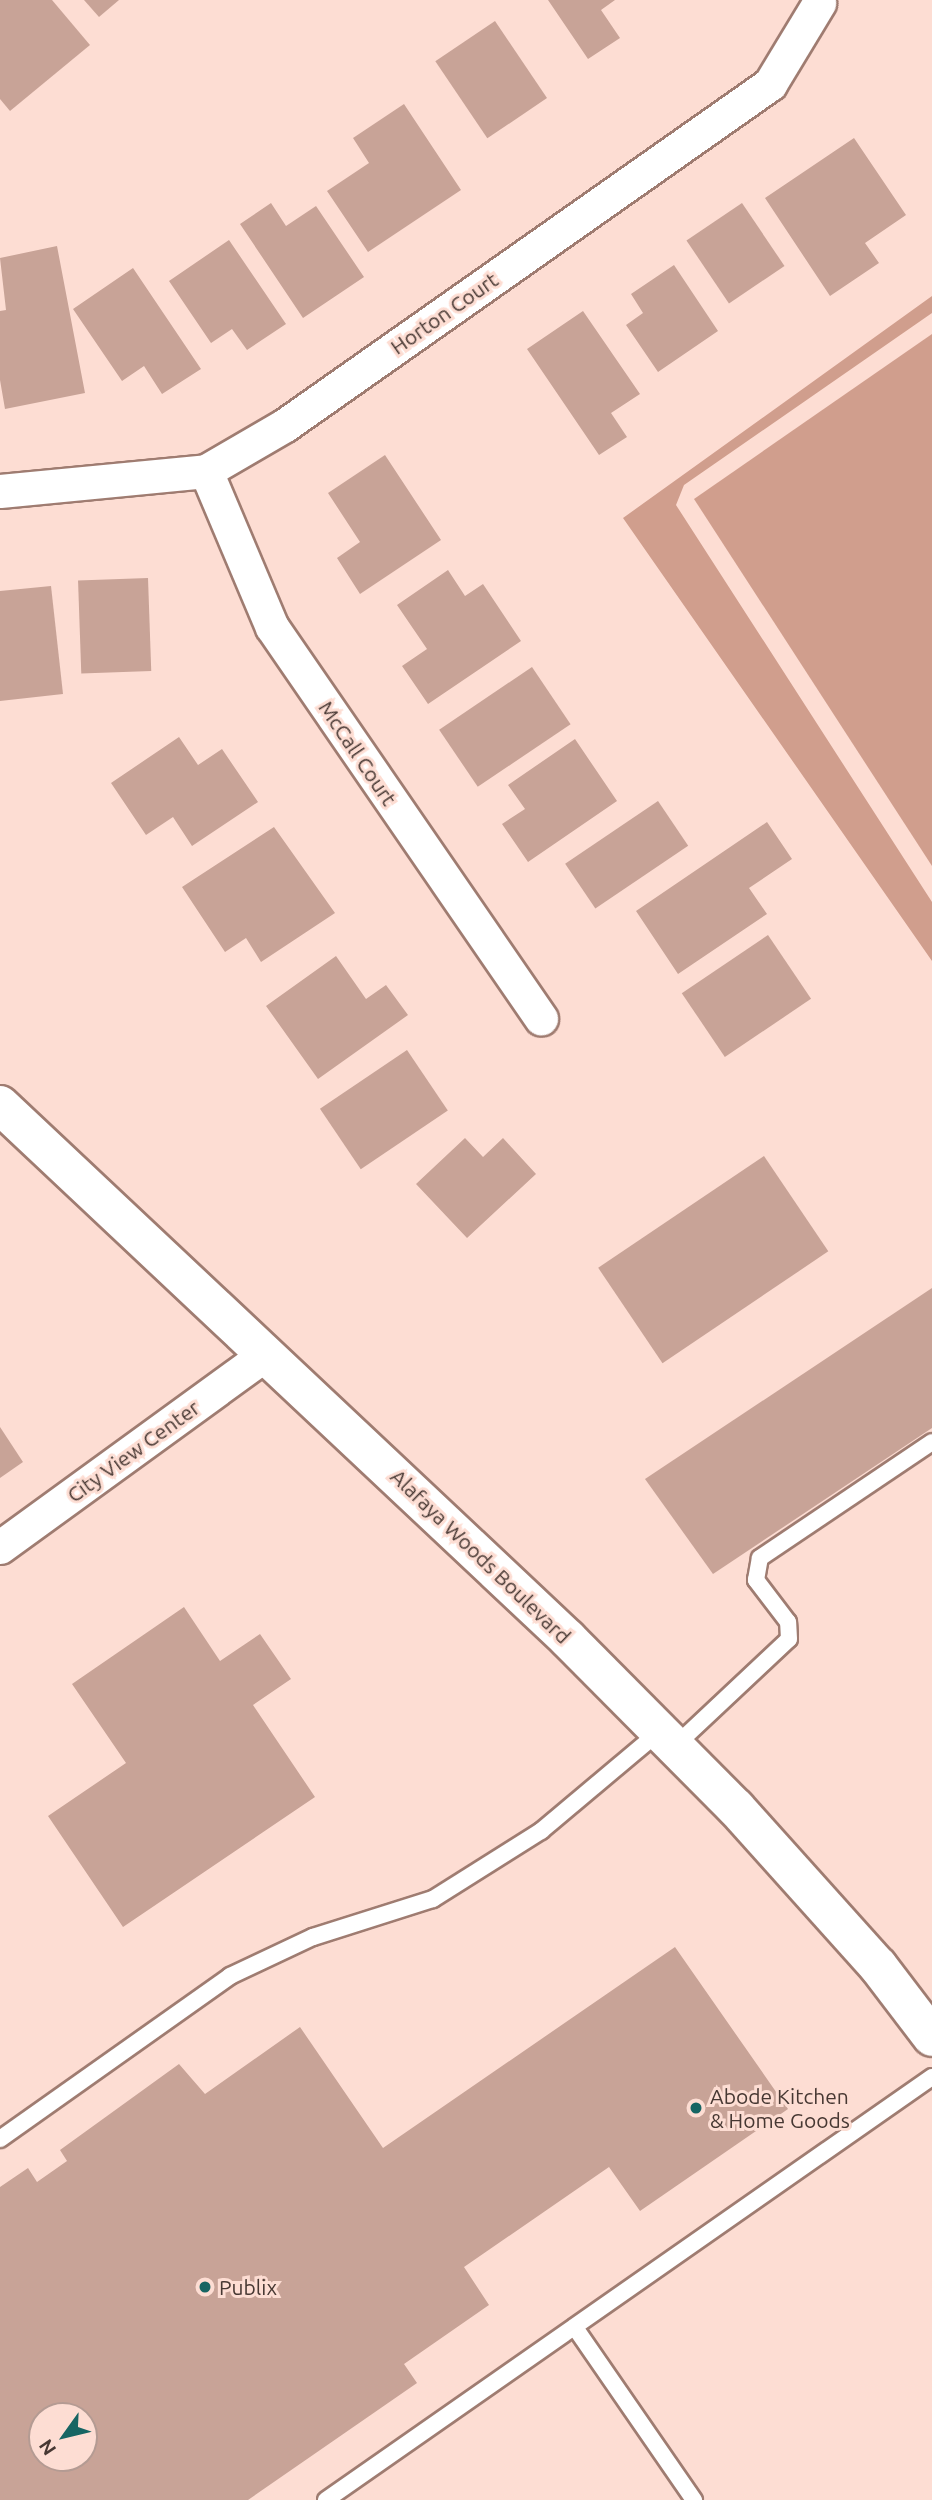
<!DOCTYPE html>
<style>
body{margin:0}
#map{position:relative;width:932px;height:2500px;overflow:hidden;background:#fdddd3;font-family:Ubuntu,sans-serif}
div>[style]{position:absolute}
.forest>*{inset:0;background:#d09e8d}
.building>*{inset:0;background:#c8a397;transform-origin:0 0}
.roads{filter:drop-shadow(2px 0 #9f7c71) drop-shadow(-2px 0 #9f7c71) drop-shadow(0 2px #9f7c71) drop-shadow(0 -2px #9f7c71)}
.service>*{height:16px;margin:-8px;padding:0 8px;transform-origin:8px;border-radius:8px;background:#fff}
.minor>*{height:33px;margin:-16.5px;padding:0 16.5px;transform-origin:16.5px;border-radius:16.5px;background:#fff}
.tertiary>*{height:38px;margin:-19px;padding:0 19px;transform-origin:19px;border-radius:19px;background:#fff}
.dots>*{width:19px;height:19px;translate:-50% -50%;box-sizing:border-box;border:4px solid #fdddd3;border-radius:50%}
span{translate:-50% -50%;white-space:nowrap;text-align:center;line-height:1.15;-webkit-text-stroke:6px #fdddd3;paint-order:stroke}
.street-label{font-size:21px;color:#473833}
.poi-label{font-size:21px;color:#473833}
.left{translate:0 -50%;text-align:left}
.north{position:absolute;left:28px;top:2402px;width:70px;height:70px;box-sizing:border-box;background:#fdddd3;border:2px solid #b49b93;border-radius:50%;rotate:236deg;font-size:19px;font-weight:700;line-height:28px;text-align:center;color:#473833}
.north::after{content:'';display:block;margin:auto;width:24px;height:32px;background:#176563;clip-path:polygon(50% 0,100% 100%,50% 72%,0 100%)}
</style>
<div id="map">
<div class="forest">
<i style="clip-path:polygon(932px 296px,932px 313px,684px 485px,676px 505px,932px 902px,932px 961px,623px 518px)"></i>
<i style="clip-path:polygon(932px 334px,932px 866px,694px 499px)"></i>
</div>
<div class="building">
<i style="clip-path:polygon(0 0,52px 0,90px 45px,10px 111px,0 99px)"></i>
<i style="clip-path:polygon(84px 0,119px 0,99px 17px)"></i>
<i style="clip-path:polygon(548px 0,615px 0,601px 10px,620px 38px,588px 59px)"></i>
<i style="left:495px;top:21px;width:93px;height:72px;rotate:56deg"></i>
<i style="clip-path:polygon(404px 104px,461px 190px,368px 252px,327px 191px,369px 163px,353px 138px)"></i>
<i style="clip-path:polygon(854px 138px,906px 215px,865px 243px,879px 263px,830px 296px,765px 198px)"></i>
<i style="clip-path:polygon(271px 203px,286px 226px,316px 206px,364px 277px,303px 318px,240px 224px)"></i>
<i style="left:742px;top:203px;width:76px;height:67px;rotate:56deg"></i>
<i style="clip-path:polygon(229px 240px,286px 324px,247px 350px,232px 329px,211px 343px,169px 281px)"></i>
<i style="clip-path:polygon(57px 246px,85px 393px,5px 409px,0 380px,0 311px,6px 310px,0 258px)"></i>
<i style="clip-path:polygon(674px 265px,718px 331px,658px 372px,626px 325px,643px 313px,631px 294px)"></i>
<i style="clip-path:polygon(133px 268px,201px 369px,162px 394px,144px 366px,122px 381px,73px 309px)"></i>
<i style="clip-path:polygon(583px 311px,640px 394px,611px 413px,627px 437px,599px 455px,527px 349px)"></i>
<i style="clip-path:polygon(385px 455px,441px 540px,360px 594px,337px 558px,360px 542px,328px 493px)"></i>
<i style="clip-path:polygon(448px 570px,465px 596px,483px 584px,521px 641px,428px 704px,402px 666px,427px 649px,397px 605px)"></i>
<i style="left:148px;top:578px;width:93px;height:70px;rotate:88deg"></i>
<i style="clip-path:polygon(51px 586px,63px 694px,0 701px,0 591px)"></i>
<i style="left:532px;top:667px;width:69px;height:112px;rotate:56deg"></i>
<i style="clip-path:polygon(179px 737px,198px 765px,222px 749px,258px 802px,192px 846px,173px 817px,146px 835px,111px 783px)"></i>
<i style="clip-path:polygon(575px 739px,617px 801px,528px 862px,502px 824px,525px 809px,508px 785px)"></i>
<i style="left:658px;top:801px;width:54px;height:112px;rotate:56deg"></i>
<i style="clip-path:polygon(767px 822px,792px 859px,749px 888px,767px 914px,678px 974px,636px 911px)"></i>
<i style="clip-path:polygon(274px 827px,335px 913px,261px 962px,246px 938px,225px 952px,182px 887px)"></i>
<i style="left:768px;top:935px;width:77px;height:104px;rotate:56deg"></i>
<i style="clip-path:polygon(336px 956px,366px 999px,386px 985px,408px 1015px,318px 1079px,266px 1006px)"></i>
<i style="left:407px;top:1050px;width:73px;height:105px;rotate:56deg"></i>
<i style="clip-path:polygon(465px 1138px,483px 1157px,503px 1138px,536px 1174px,467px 1238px,416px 1184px)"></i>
<i style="left:764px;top:1156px;width:115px;height:200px;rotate:56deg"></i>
<i style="clip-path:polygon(932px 1288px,932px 1428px,713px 1574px,645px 1479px)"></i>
<i style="clip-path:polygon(0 1427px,23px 1462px,0 1478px)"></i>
<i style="clip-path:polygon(184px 1607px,220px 1661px,260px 1634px,291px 1679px,253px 1705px,315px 1797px,123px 1927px,48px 1816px,126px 1763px,72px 1684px)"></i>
<i style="clip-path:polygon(evenodd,675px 1947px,788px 2109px,640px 2211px,609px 2167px,464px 2267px,489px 2305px,404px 2364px,417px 2383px,248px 2500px,0 2500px,0 2187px,28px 2168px,37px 2182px,67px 2161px,60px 2150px,179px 2064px,205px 2094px,300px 2027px,383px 2148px,675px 1947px,42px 2416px,84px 2416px,84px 2458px,42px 2458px,42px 2416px)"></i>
</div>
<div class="roads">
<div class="service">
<i style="left:675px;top:1746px;width:156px;rotate:-43.2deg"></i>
<i style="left:789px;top:1639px;width:17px;rotate:-93deg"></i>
<i style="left:788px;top:1622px;width:53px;rotate:-127.3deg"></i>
<i style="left:756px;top:1580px;width:22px;rotate:-80deg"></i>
<i style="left:760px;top:1558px;width:207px;rotate:-34deg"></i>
<i style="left:0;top:2139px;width:282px;rotate:-35.3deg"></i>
<i style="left:230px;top:1976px;width:92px;rotate:-25.2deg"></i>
<i style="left:313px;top:1937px;width:126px;rotate:-17.6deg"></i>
<i style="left:433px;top:1899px;width:128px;rotate:-32.2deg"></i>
<i style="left:541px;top:1831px;width:155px;rotate:-40deg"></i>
<i style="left:576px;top:2329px;width:208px;rotate:55.4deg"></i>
<i style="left:326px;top:2500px;width:739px;rotate:-34.92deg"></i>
</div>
<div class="minor">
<i style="left:206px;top:471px;width:169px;rotate:67.1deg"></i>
<i style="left:272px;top:627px;width:475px;rotate:55.5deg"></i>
<i style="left:0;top:491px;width:207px;rotate:-5.5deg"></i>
<i style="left:206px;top:471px;width:91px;rotate:-30.2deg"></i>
<i style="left:285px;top:425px;width:593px;rotate:-35.11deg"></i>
<i style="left:770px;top:84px;width:95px;rotate:-58.8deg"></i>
<i style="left:0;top:1547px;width:329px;rotate:-36deg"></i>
</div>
<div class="tertiary">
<i style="left:0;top:1105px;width:780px;rotate:43.23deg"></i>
<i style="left:568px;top:1639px;width:238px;rotate:45.2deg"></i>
<i style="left:736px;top:1808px;width:212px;rotate:48.1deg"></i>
<i style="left:878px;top:1966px;width:89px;rotate:52.7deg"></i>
</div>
</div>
<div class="dots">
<i style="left:696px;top:2108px;background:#176563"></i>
<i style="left:205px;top:2287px;background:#176563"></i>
</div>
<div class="street-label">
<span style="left:444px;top:313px;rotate:-35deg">Horton Court</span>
<span style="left:358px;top:753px;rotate:56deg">McCall Court</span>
<span style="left:133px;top:1451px;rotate:-36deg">City View Center</span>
<span style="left:481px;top:1556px;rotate:44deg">Alafaya Woods Boulevard</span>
</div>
<div class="poi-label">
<span class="left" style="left:710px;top:2108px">Abode Kitchen<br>&amp; Home Goods</span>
<span class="left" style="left:219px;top:2287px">Publix</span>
</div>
<div class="north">N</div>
</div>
